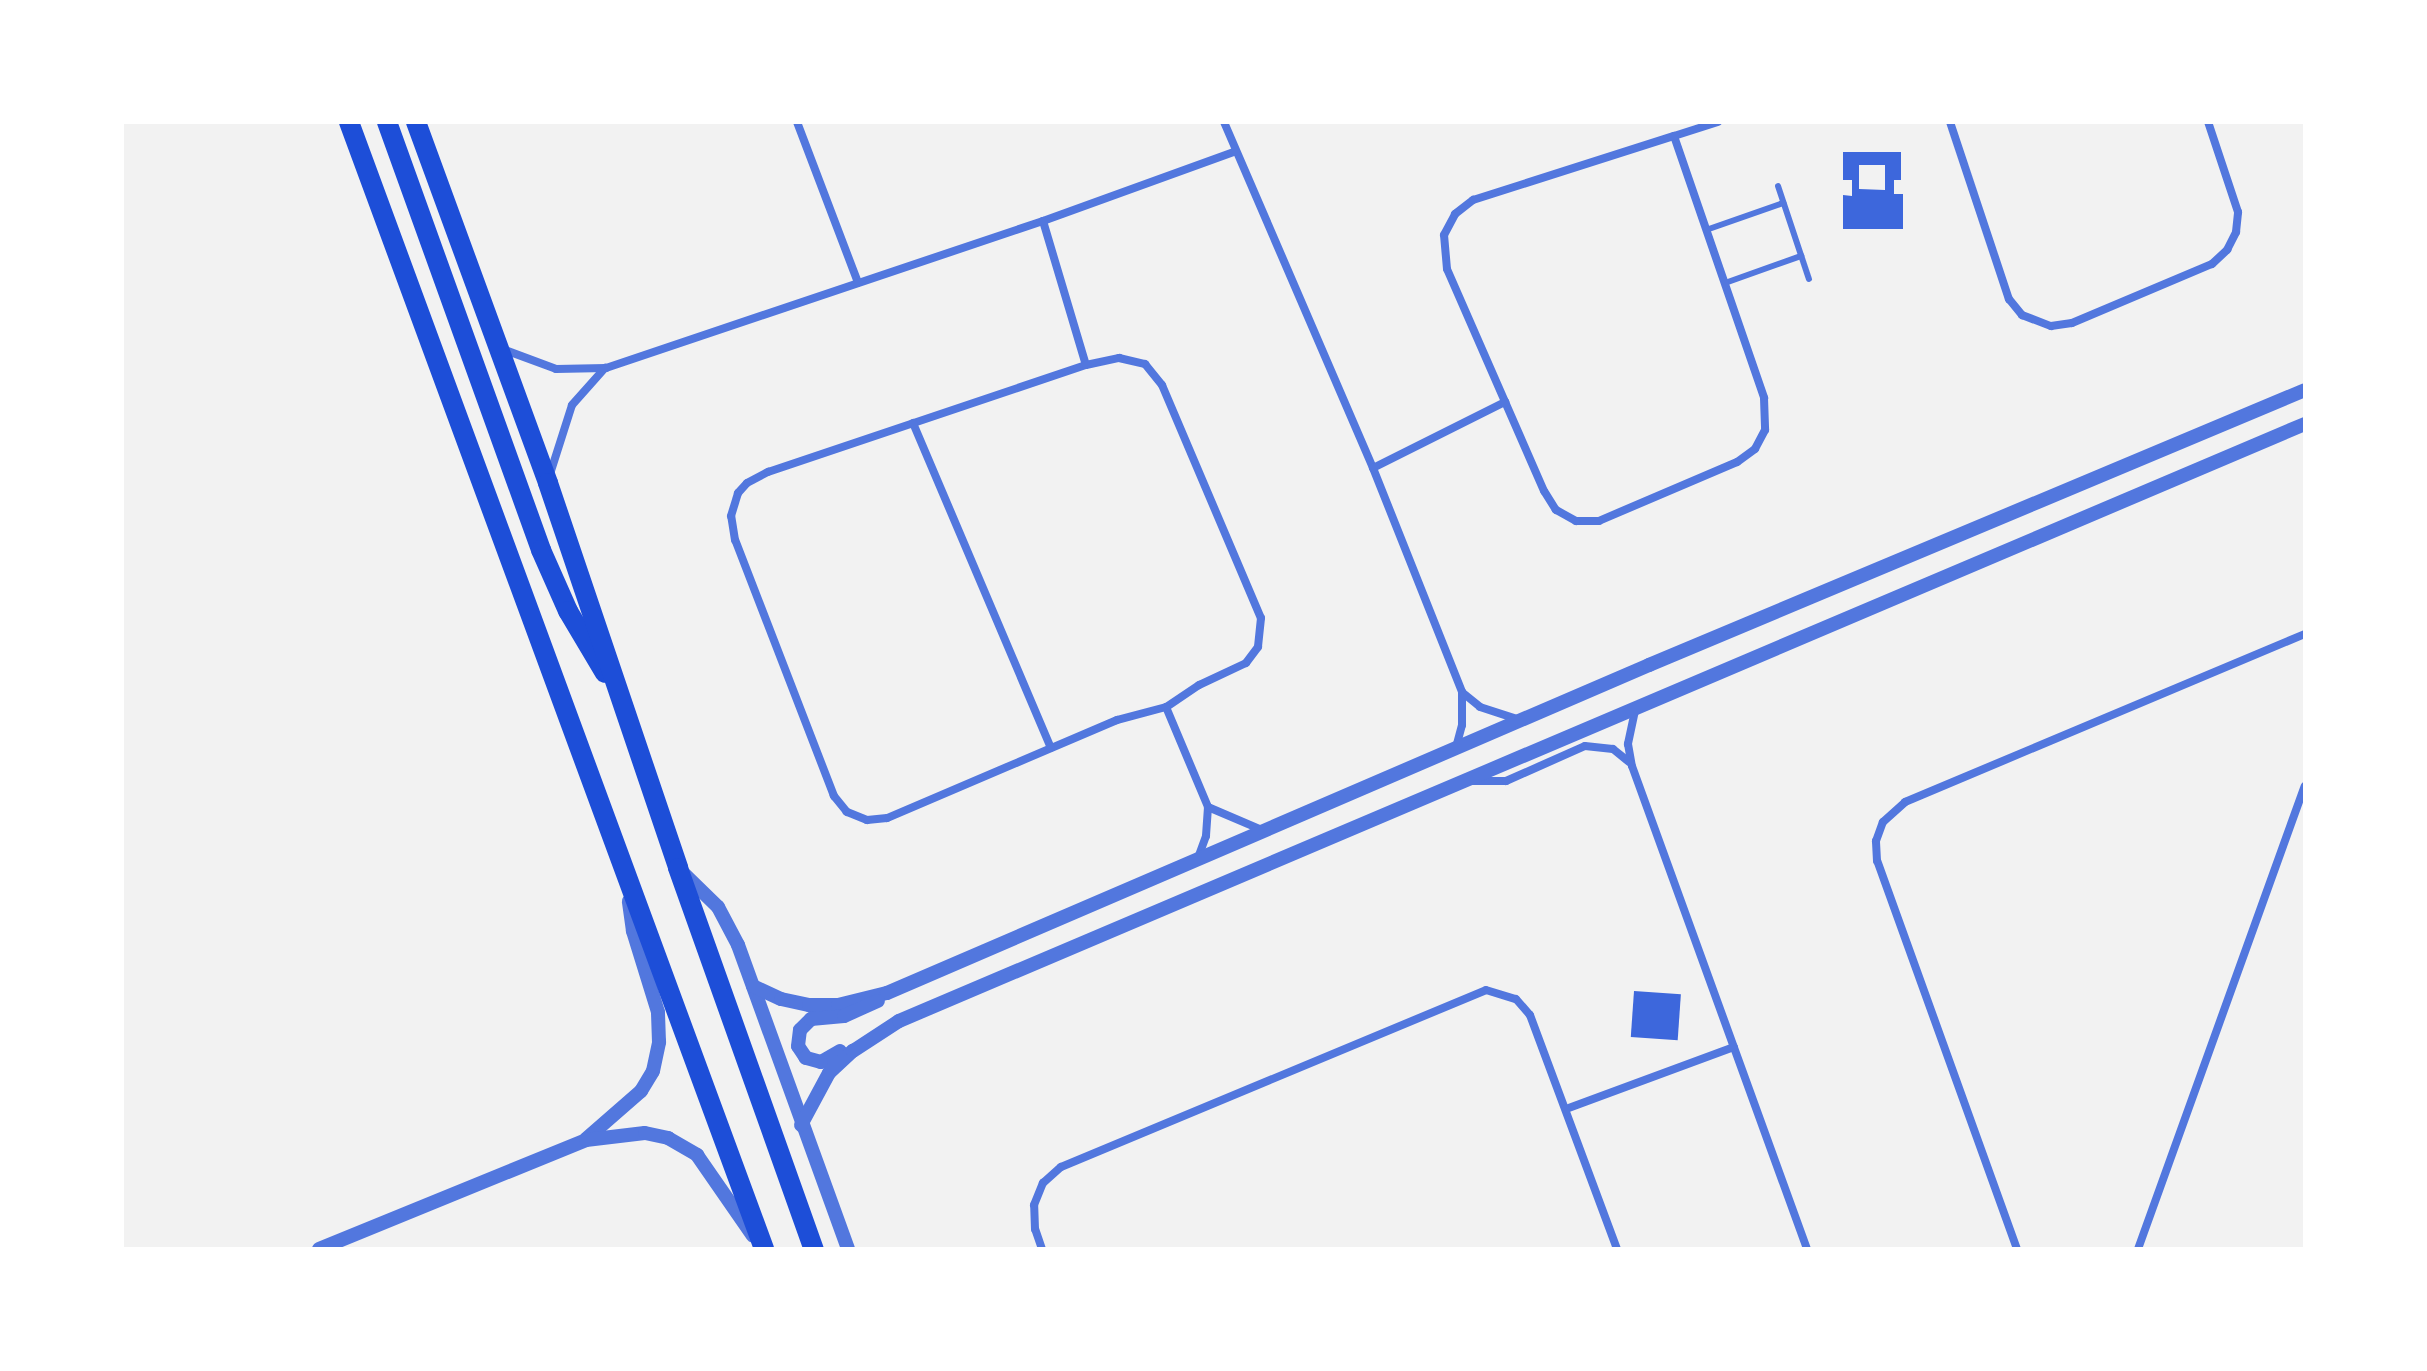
<!DOCTYPE html>
<style>
body{margin:0}
#map{position:relative;width:2427px;height:1371px;overflow:hidden;background:#f2f2f2;font-family:Arial,sans-serif}
div>[style]{position:absolute}
.building>*{inset:0;background:#3d67dc;transform-origin:0 0}
.service>*{height:6px;margin:-3px;padding:0 3px;transform-origin:3px;border-radius:3px;background:#5277de}
.minor>*{height:8px;margin:-4px;padding:0 4px;transform-origin:4px;border-radius:4px;background:#5277de}
.tertiary>*{height:14px;margin:-7px;padding:0 7px;transform-origin:7px;border-radius:7px;background:#5277de}
.primary>*{height:20px;margin:-10px;padding:0 10px;transform-origin:10px;border-radius:10px;background:#1d4ed8}
span{translate:-50% -50%;white-space:nowrap;text-align:center;line-height:1.15;-webkit-text-stroke:7px #fff;paint-order:stroke}
.frame{position:absolute;inset:0;border:124px solid #fff;pointer-events:none}
</style>
<div id="map">
<div class="building">
<i style="clip-path:polygon(evenodd,1843px 152px,1901px 152px,1901px 180px,1894px 180px,1894px 194px,1903px 194px,1903px 229px,1843px 229px,1843px 195px,1852px 196px,1852px 180px,1843px 180px,1843px 152px,1859px 165px,1885px 165px,1885px 190px,1859px 189px,1859px 165px)"></i>
<i style="left:1634px;top:991px;width:47px;height:46px;rotate:4deg"></i>
</div>
<div class="service">
<i style="left:1778px;top:186px;width:98px;rotate:71.6deg"></i>
<i style="left:1706px;top:230px;width:82px;rotate:-19.3deg"></i>
<i style="left:1725px;top:283px;width:81px;rotate:-19.6deg"></i>
</div>
<div class="minor">
<i style="left:797px;top:122px;width:172px;rotate:69.2deg"></i>
<i style="left:1224px;top:122px;width:377px;rotate:66.7deg"></i>
<i style="left:1373px;top:468px;width:241px;rotate:68.3deg"></i>
<i style="left:1462px;top:692px;width:33px;rotate:90deg"></i>
<i style="left:1462px;top:725px;width:24px;rotate:105deg"></i>
<i style="left:1950px;top:122px;width:187px;rotate:71.6deg"></i>
<i style="left:2009px;top:299px;width:21px;rotate:51deg"></i>
<i style="left:2022px;top:315px;width:31px;rotate:21deg"></i>
<i style="left:2051px;top:326px;width:21px;rotate:-8deg"></i>
<i style="left:2072px;top:323px;width:152px;rotate:-22.9deg"></i>
<i style="left:2212px;top:264px;width:21px;rotate:-43deg"></i>
<i style="left:2227px;top:250px;width:20px;rotate:-63deg"></i>
<i style="left:2236px;top:232px;width:20px;rotate:-84deg"></i>
<i style="left:2238px;top:212px;width:95px;rotate:-108.4deg"></i>
<i style="left:1674px;top:136px;width:277px;rotate:71deg"></i>
<i style="left:1764px;top:398px;width:32px;rotate:88deg"></i>
<i style="left:1765px;top:430px;width:21px;rotate:118deg"></i>
<i style="left:1755px;top:449px;width:22px;rotate:144deg"></i>
<i style="left:1737px;top:462px;width:150px;rotate:156.9deg"></i>
<i style="left:1599px;top:521px;width:23px;rotate:180deg"></i>
<i style="left:1576px;top:521px;width:23px;rotate:-151deg"></i>
<i style="left:1556px;top:510px;width:22px;rotate:-122deg"></i>
<i style="left:1544px;top:491px;width:242px;rotate:-113.6deg"></i>
<i style="left:1447px;top:269px;width:34px;rotate:-95deg"></i>
<i style="left:1444px;top:235px;width:24px;rotate:-62deg"></i>
<i style="left:1455px;top:214px;width:23px;rotate:-38deg"></i>
<i style="left:1473px;top:200px;width:211px;rotate:-17.7deg"></i>
<i style="left:1674px;top:136px;width:46px;rotate:-17.7deg"></i>
<i style="left:1043px;top:221px;width:150px;rotate:73.4deg"></i>
<i style="left:505px;top:350px;width:54px;rotate:20.4deg"></i>
<i style="left:556px;top:369px;width:50px;rotate:-1.1deg"></i>
<i style="left:606px;top:368px;width:461px;rotate:-18.6deg"></i>
<i style="left:1043px;top:221px;width:205px;rotate:-19.9deg"></i>
<i style="left:1119px;top:358px;width:27px;rotate:13deg"></i>
<i style="left:1145px;top:364px;width:27px;rotate:51deg"></i>
<i style="left:1162px;top:385px;width:253px;rotate:67deg"></i>
<i style="left:1261px;top:618px;width:29px;rotate:96deg"></i>
<i style="left:1258px;top:647px;width:20px;rotate:127deg"></i>
<i style="left:1246px;top:663px;width:52px;rotate:154.9deg"></i>
<i style="left:1199px;top:685px;width:40px;rotate:146deg"></i>
<i style="left:1166px;top:707px;width:51px;rotate:165.1deg"></i>
<i style="left:1117px;top:720px;width:250px;rotate:156.9deg"></i>
<i style="left:887px;top:818px;width:20px;rotate:174deg"></i>
<i style="left:867px;top:820px;width:22px;rotate:-158deg"></i>
<i style="left:847px;top:812px;width:21px;rotate:-129deg"></i>
<i style="left:834px;top:796px;width:274px;rotate:-111.1deg"></i>
<i style="left:735px;top:540px;width:24px;rotate:-99deg"></i>
<i style="left:731px;top:516px;width:24px;rotate:-73deg"></i>
<i style="left:738px;top:493px;width:13px;rotate:-48deg"></i>
<i style="left:747px;top:483px;width:24px;rotate:-28deg"></i>
<i style="left:768px;top:472px;width:336px;rotate:-18.6deg"></i>
<i style="left:1086px;top:365px;width:34px;rotate:-12deg"></i>
<i style="left:913px;top:423px;width:353px;rotate:67deg"></i>
<i style="left:1373px;top:468px;width:148px;rotate:-26.6deg"></i>
<i style="left:550px;top:474px;width:72px;rotate:-72.3deg"></i>
<i style="left:572px;top:405px;width:50px;rotate:-48.3deg"></i>
<i style="left:1463px;top:693px;width:22px;rotate:39deg"></i>
<i style="left:1480px;top:707px;width:40px;rotate:18deg"></i>
<i style="left:1636px;top:706px;width:39px;rotate:102deg"></i>
<i style="left:1628px;top:744px;width:22px;rotate:80deg"></i>
<i style="left:1632px;top:766px;width:514px;rotate:70.08deg"></i>
<i style="left:1166px;top:707px;width:108px;rotate:67.2deg"></i>
<i style="left:1208px;top:807px;width:29px;rotate:94deg"></i>
<i style="left:1206px;top:836px;width:23px;rotate:110deg"></i>
<i style="left:1468px;top:781px;width:38px"></i>
<i style="left:1506px;top:781px;width:86px;rotate:-23.9deg"></i>
<i style="left:1585px;top:746px;width:28px;rotate:6deg"></i>
<i style="left:1613px;top:749px;width:21px;rotate:39deg"></i>
<i style="left:1208px;top:807px;width:59px;rotate:23.1deg"></i>
<i style="left:1566px;top:1109px;width:179px;rotate:-20.3deg"></i>
<i style="left:1042px;top:1249px;width:21px;rotate:-109deg"></i>
<i style="left:1035px;top:1229px;width:24px;rotate:-92deg"></i>
<i style="left:1034px;top:1205px;width:24px;rotate:-68deg"></i>
<i style="left:1043px;top:1183px;width:24px;rotate:-42deg"></i>
<i style="left:1061px;top:1167px;width:460px;rotate:-22.6deg"></i>
<i style="left:1486px;top:990px;width:31px;rotate:17deg"></i>
<i style="left:1516px;top:999px;width:21px;rotate:49deg"></i>
<i style="left:1530px;top:1015px;width:250px;rotate:69.6deg"></i>
<i style="left:2017px;top:1249px;width:412px;rotate:-109.8deg"></i>
<i style="left:1877px;top:861px;width:20px;rotate:-93deg"></i>
<i style="left:1876px;top:841px;width:20px;rotate:-70deg"></i>
<i style="left:1883px;top:822px;width:30px;rotate:-42deg"></i>
<i style="left:1905px;top:802px;width:434px;rotate:-22.8deg"></i>
<i style="left:2138px;top:1249px;width:492px;rotate:-70.2deg"></i>
</div>
<div class="tertiary">
<i style="left:680px;top:870px;width:53px;rotate:44.2deg"></i>
<i style="left:718px;top:907px;width:43px;rotate:62.2deg"></i>
<i style="left:738px;top:945px;width:323px;rotate:70.1deg"></i>
<i style="left:753px;top:986px;width:31px;rotate:25deg"></i>
<i style="left:781px;top:999px;width:29px;rotate:12deg"></i>
<i style="left:809px;top:1005px;width:29px"></i>
<i style="left:838px;top:1005px;width:50px;rotate:-13.8deg"></i>
<i style="left:887px;top:993px;width:830px;rotate:-23.29deg"></i>
<i style="left:1649px;top:665px;width:711px;rotate:-22.74deg"></i>
<i style="left:840px;top:1051px;width:22px;rotate:150deg"></i>
<i style="left:821px;top:1062px;width:16px;rotate:-165deg"></i>
<i style="left:806px;top:1058px;width:14px;rotate:-124deg"></i>
<i style="left:798px;top:1046px;width:16px;rotate:-83deg"></i>
<i style="left:800px;top:1030px;width:16px;rotate:-45deg"></i>
<i style="left:811px;top:1019px;width:33px;rotate:-5deg"></i>
<i style="left:844px;top:1016px;width:37px;rotate:-24deg"></i>
<i style="left:801px;top:1125px;width:59px;rotate:-61.7deg"></i>
<i style="left:829px;top:1073px;width:33px;rotate:-43deg"></i>
<i style="left:853px;top:1051px;width:55px;rotate:-33.1deg"></i>
<i style="left:899px;top:1021px;width:1527px;rotate:-23.01deg"></i>
<i style="left:586px;top:1139px;width:73px;rotate:-41.1deg"></i>
<i style="left:641px;top:1091px;width:23px;rotate:-59deg"></i>
<i style="left:653px;top:1071px;width:30px;rotate:-78deg"></i>
<i style="left:659px;top:1042px;width:30px;rotate:-92deg"></i>
<i style="left:658px;top:1012px;width:85px;rotate:-107.2deg"></i>
<i style="left:633px;top:931px;width:30px;rotate:-98deg"></i>
<i style="left:319px;top:1249px;width:288px;rotate:-22.2deg"></i>
<i style="left:586px;top:1140px;width:59px;rotate:-6.8deg"></i>
<i style="left:645px;top:1133px;width:24px;rotate:12deg"></i>
<i style="left:668px;top:1138px;width:34px;rotate:30deg"></i>
<i style="left:697px;top:1155px;width:98px;rotate:55.3deg"></i>
</div>
<div class="primary">
<i style="left:349px;top:122px;width:1201px;rotate:69.78deg"></i>
<i style="left:387px;top:122px;width:455px;rotate:70.2deg"></i>
<i style="left:541px;top:550px;width:67px;rotate:66.1deg"></i>
<i style="left:568px;top:611px;width:72px;rotate:59.2deg"></i>
<i style="left:416px;top:122px;width:384px;rotate:69.9deg"></i>
<i style="left:548px;top:483px;width:406px;rotate:71.3deg"></i>
<i style="left:678px;top:868px;width:405px;rotate:70.4deg"></i>
</div>
<div class="frame"></div>
</div>
